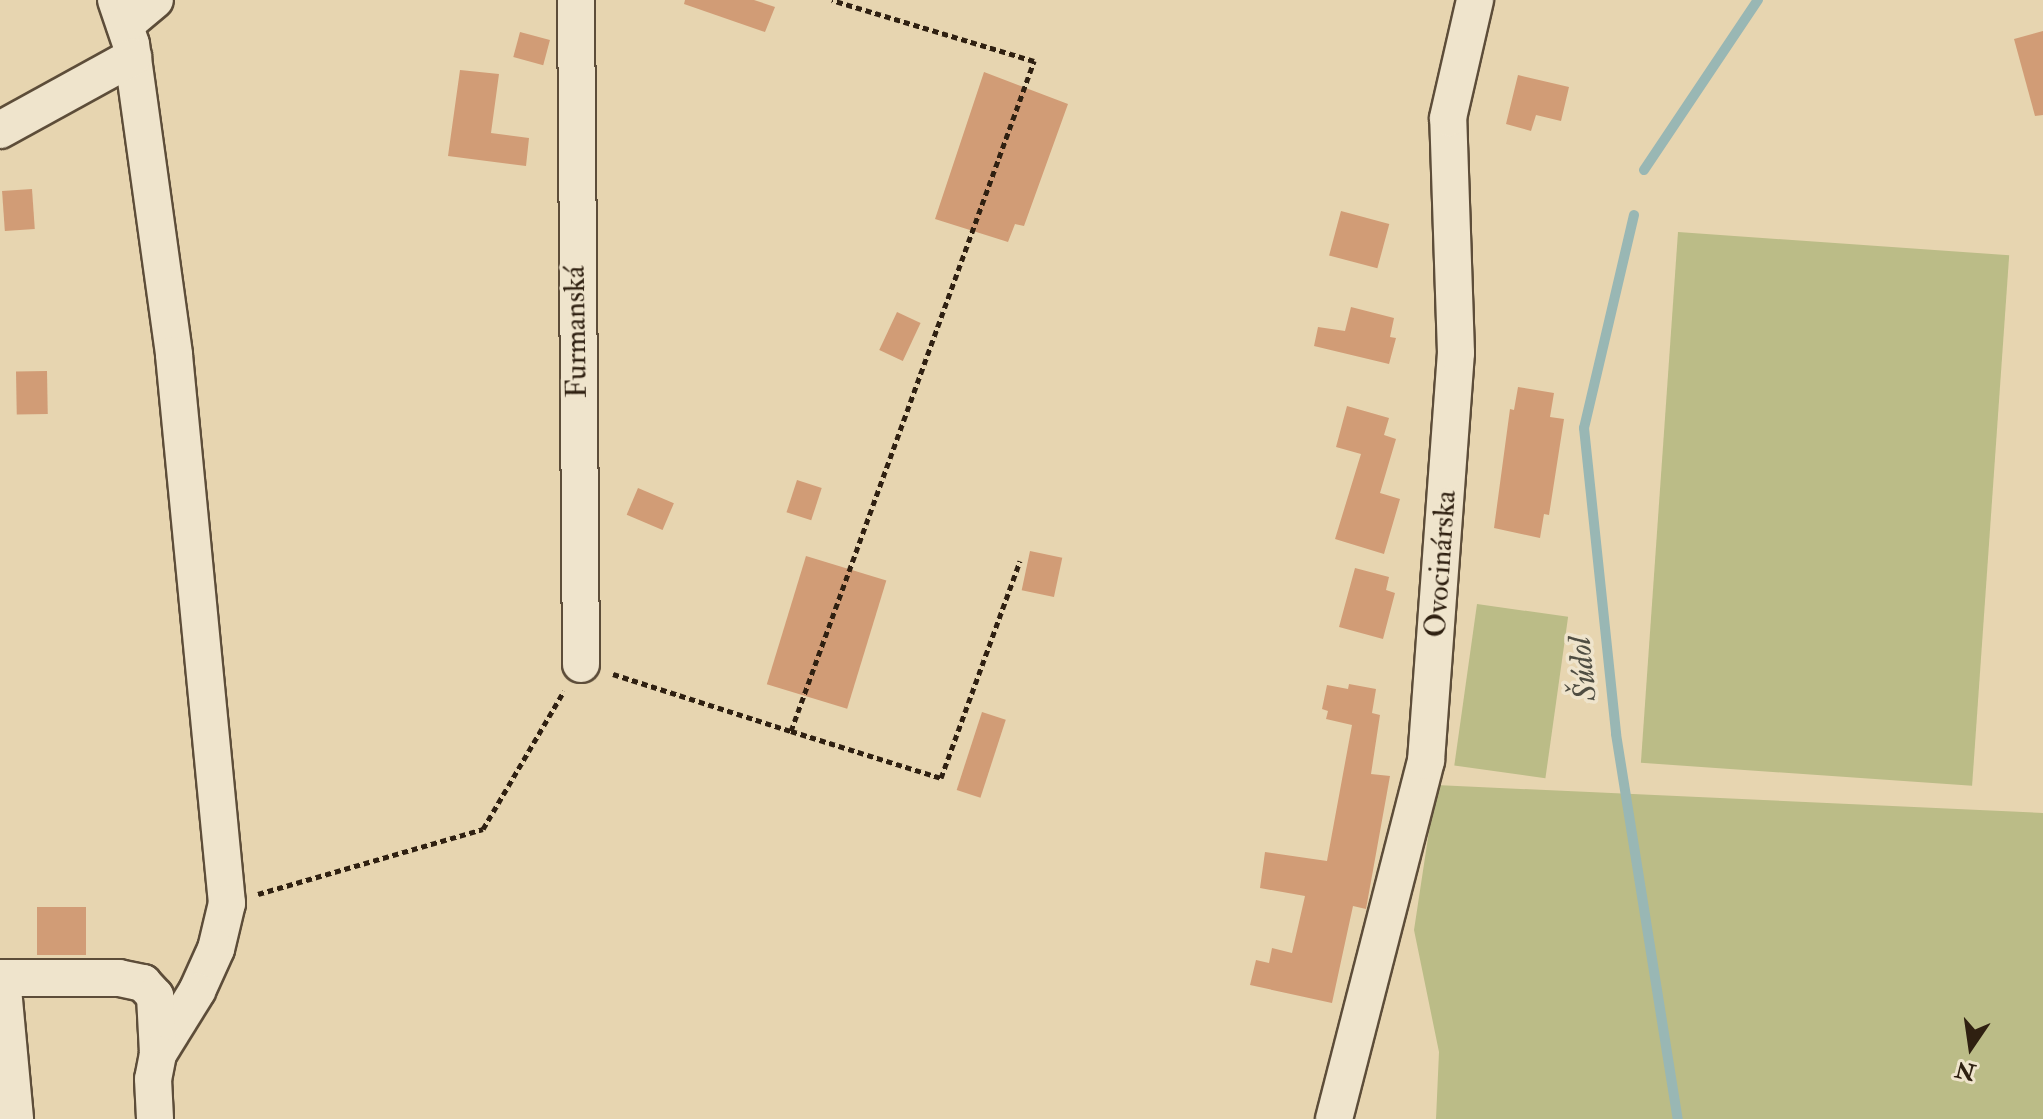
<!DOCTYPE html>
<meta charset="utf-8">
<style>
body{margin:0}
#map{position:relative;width:2043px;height:1119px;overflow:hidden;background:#e7d5b0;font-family:"IM FELL Double Pica",serif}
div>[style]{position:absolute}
.green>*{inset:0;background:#bbbc87;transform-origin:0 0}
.stream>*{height:10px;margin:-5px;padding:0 5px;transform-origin:5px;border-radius:5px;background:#99b7b4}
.building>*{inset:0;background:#d19c76;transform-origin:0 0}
.path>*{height:5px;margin-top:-2.5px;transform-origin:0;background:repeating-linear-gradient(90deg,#2f2011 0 6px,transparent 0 10px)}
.roads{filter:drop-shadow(2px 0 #5d4d39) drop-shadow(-2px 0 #5d4d39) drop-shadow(0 2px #5d4d39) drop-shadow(0 -2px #5d4d39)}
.minor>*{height:36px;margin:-18px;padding:0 18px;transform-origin:18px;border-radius:18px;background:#efe4cc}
span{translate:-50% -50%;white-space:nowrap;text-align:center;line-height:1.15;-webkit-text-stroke:7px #efe4cc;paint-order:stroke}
.street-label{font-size:30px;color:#2f2011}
.water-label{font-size:32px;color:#4f4d42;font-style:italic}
.north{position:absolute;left:1931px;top:1007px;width:80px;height:80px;-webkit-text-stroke:6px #efe4cc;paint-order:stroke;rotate:193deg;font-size:22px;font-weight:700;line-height:32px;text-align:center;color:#2f2011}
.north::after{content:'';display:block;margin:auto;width:28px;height:36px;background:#2f2011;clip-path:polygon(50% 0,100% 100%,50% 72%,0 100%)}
</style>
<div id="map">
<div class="green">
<i style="left:1678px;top:232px;width:332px;height:532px;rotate:4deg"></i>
<i style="left:1477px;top:604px;width:92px;height:163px;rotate:8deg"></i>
<i style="clip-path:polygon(1436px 785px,2043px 813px,2043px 1119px,1436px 1119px,1439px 1052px,1414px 930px)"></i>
</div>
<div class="stream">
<i style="left:1644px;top:170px;width:205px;rotate:-56.2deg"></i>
<i style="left:1634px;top:215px;width:219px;rotate:103.2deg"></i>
<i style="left:1584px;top:428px;width:308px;rotate:84deg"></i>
<i style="left:1616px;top:734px;width:390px;rotate:80.9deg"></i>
</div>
<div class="building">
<i style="clip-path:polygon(685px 0,754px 0,775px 7px,765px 32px,684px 4px)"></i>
<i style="clip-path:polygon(2043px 31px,2043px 115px,2035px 116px,2014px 39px)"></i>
<i style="left:520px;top:32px;width:31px;height:26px;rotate:15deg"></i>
<i style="clip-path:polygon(460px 70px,499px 74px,491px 133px,529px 138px,526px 166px,448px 156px)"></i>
<i style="clip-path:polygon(984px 72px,1068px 104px,1024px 226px,1015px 224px,1008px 242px,935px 219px)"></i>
<i style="clip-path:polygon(1518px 75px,1569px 87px,1561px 121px,1536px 115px,1531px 131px,1506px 124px)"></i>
<i style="left:32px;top:189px;width:40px;height:30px;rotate:86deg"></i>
<i style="left:1341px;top:211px;width:50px;height:46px;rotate:15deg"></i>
<i style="clip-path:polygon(1351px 307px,1394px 318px,1390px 337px,1396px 338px,1389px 364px,1314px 346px,1318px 327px,1345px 331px)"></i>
<i style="left:897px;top:312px;width:26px;height:42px;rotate:25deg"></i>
<i style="left:47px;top:371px;width:43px;height:31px;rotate:89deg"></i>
<i style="clip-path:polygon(1518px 387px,1554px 393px,1550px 417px,1564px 419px,1549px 515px,1544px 514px,1540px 538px,1494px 528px,1510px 409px,1514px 410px)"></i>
<i style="clip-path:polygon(1347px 406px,1389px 418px,1384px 435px,1396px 439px,1380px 493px,1400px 499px,1384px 554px,1335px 539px,1361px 454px,1336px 447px)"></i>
<i style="left:797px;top:480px;width:26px;height:34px;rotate:18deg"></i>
<i style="left:638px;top:488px;width:39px;height:29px;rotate:23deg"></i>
<i style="left:1030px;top:551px;width:33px;height:40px;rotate:12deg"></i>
<i style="left:806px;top:556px;width:84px;height:134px;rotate:17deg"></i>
<i style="clip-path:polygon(1355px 568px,1389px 577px,1386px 590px,1395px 593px,1383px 639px,1339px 627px)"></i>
<i style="clip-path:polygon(1349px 684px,1376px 689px,1372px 713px,1380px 715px,1371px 774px,1390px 776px,1366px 909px,1353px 906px,1332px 1003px,1250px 985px,1256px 960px,1269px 963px,1272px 948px,1292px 953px,1305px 896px,1260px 888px,1265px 852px,1327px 861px,1352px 725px,1326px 719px,1328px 711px,1322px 709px,1327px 685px,1348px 689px)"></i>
<i style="left:982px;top:712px;width:25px;height:82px;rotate:18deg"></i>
<i style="left:37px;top:907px;width:49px;height:48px"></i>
</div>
<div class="path">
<i style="left:613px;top:674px;width:187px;rotate:17.8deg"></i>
<i style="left:791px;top:731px;width:713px;rotate:-70.06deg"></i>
<i style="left:1034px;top:61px;width:211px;rotate:-163.2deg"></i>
<i style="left:791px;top:731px;width:157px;rotate:17.4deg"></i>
<i style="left:941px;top:778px;width:231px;rotate:-70deg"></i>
<i style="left:258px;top:894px;width:234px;rotate:-16.1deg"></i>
<i style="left:483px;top:829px;width:160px;rotate:-59.6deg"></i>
</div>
<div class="roads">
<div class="minor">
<i style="left:116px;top:0;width:46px;rotate:71.2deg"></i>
<i style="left:131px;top:44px;width:314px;rotate:82.1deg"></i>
<i style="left:174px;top:355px;width:551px;rotate:84.48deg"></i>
<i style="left:227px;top:903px;width:47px;rotate:103.4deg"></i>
<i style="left:216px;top:949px;width:46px;rotate:114.3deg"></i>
<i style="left:197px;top:991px;width:74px;rotate:121.8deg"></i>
<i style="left:576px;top:0;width:664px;rotate:89.57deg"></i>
<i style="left:125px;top:25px;width:39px;rotate:-40deg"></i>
<i style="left:0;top:130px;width:152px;rotate:-28.8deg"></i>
<i style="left:0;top:978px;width:119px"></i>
<i style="left:119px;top:978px;width:25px;rotate:12deg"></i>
<i style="left:143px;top:983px;width:18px;rotate:47deg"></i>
<i style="left:155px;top:996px;width:58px;rotate:87deg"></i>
<i style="left:158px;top:1054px;width:25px;rotate:101deg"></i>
<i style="left:153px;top:1079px;width:40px;rotate:87.1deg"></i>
<i style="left:2px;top:978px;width:142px;rotate:84.7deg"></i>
<i style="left:1334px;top:1119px;width:370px;rotate:-75.6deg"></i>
<i style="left:1426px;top:761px;width:409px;rotate:-85.8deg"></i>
<i style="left:1456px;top:353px;width:235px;rotate:-91.9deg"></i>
<i style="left:1448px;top:118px;width:121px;rotate:-77.1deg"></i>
</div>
</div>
<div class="street-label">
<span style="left:576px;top:332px;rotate:-91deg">Furmanská</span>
<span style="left:1441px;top:564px;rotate:-86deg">Ovocinárska</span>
</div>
<div class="water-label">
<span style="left:1583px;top:669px;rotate:-96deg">Šúdol</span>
</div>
<div class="north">N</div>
</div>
